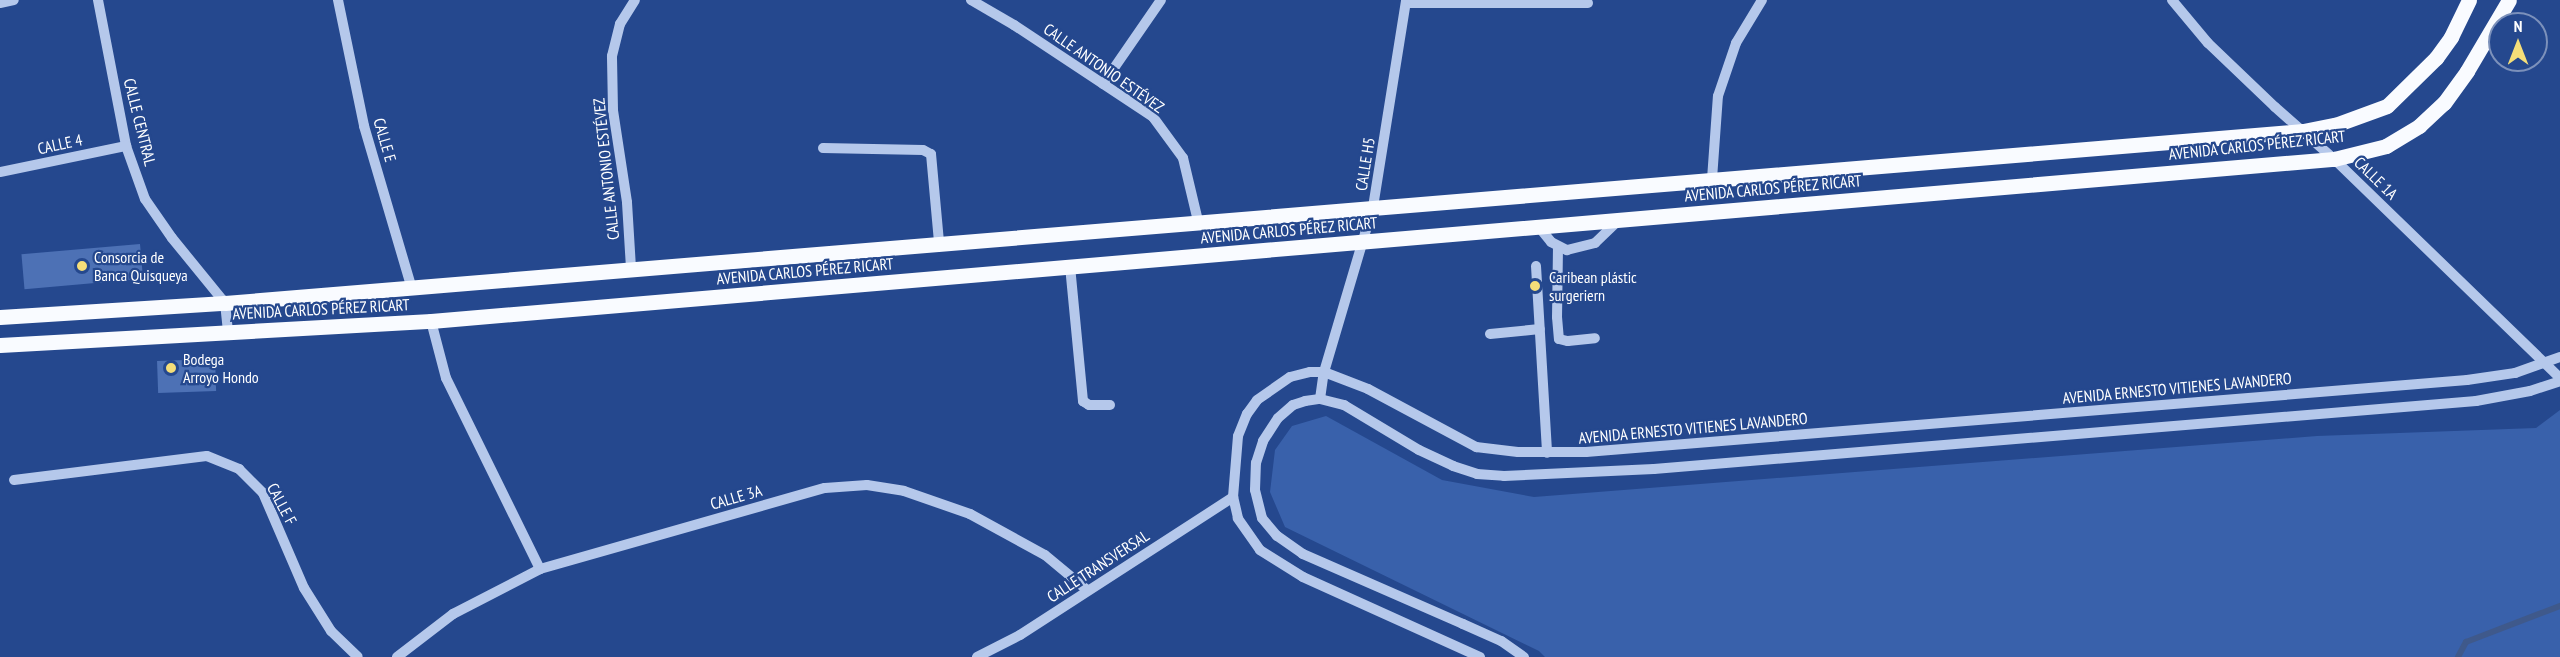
<!DOCTYPE html>
<meta charset="utf-8">
<style>
body{margin:0}
#map{position:relative;width:2560px;height:657px;overflow:hidden;background:#25488e;font-family:"PT Sans Narrow",sans-serif}
div>[style]{position:absolute}
.green>*{inset:0;background:#3961ab}
.stream>*{height:6px;margin:-3px;padding:0 3px;transform-origin:3px;border-radius:3px;background:#3f598b}
.building>*{inset:0;background:#4d71b5;transform-origin:0 0}
.minor>*{height:10px;margin:-5px;padding:0 5px;transform-origin:5px;border-radius:5px;background:#b5c8eb}
.major>*{height:15px;margin:-7.5px;padding:0 7.5px;transform-origin:7.5px;border-radius:7.5px;background:#f9fbff}
.dots>*{width:16px;height:16px;translate:-50% -50%;box-sizing:border-box;border:3px solid #25488e;border-radius:50%}
span{translate:-50% -50%;white-space:nowrap;text-align:center;line-height:1.15;-webkit-text-stroke:4.5px #25488e;paint-order:stroke}
.street-label{font-size:16px;color:#fff}
.poi-label{font-size:16px;color:#fff}
.left{translate:0 -50%;text-align:left}
.north{position:absolute;left:2488px;top:12px;width:60px;height:60px;box-sizing:border-box;background:#25488e;border:2px solid #7c91bb;border-radius:50%;rotate:0deg;font-size:16px;font-weight:700;line-height:24px;text-align:center;color:#fff}
.north::after{content:'';display:block;margin:auto;width:21px;height:27px;background:#f5de79;clip-path:polygon(50% 0,100% 100%,50% 72%,0 100%)}
</style>
<div id="map">
<div class="green">
<i style="clip-path:polygon(2560px 410px,2560px 657px,1545px 657px,1539px 651px,1285px 527px,1270px 492px,1275px 450px,1292px 426px,1326px 416px,1442px 480px,1534px 497px,2317px 436px,2536px 428px)"></i>
</div>
<div class="stream">
<i style="left:2458px;top:657px;width:17px;rotate:-62deg"></i>
<i style="left:2466px;top:642px;width:101px;rotate:-21deg"></i>
</div>
<div class="building">
<i style="left:140px;top:244px;width:35px;height:119px;rotate:85deg"></i>
<i style="left:215px;top:359px;width:32px;height:58px;rotate:88deg"></i>
</div>
<div class="minor">
<i style="left:98px;top:0;width:149px;rotate:79.1deg"></i>
<i style="left:126px;top:146px;width:56px;rotate:70.3deg"></i>
<i style="left:145px;top:199px;width:47px;rotate:55.3deg"></i>
<i style="left:172px;top:238px;width:84px;rotate:50.8deg"></i>
<i style="left:225px;top:303px;width:29px;rotate:84deg"></i>
<i style="left:338px;top:0;width:129px;rotate:78.3deg"></i>
<i style="left:364px;top:126px;width:167px;rotate:73.6deg"></i>
<i style="left:971px;top:0;width:50px;rotate:30.2deg"></i>
<i style="left:1014px;top:25px;width:167px;rotate:33.5deg"></i>
<i style="left:1153px;top:117px;width:51px;rotate:53.8deg"></i>
<i style="left:1183px;top:158px;width:65px;rotate:76.6deg"></i>
<i style="left:2172px;top:0;width:56px;rotate:50.1deg"></i>
<i style="left:2208px;top:43px;width:93px;rotate:43.7deg"></i>
<i style="left:2275px;top:107px;width:79px;rotate:41.4deg"></i>
<i style="left:2334px;top:159px;width:315px;rotate:44.1deg"></i>
<i style="left:0;top:3px;width:14px;rotate:-12deg"></i>
<i style="left:1406px;top:3px;width:182px"></i>
<i style="left:1103px;top:84px;width:102px;rotate:-55.4deg"></i>
<i style="left:823px;top:148px;width:100px;rotate:1.1deg"></i>
<i style="left:923px;top:150px;width:9px;rotate:27deg"></i>
<i style="left:931px;top:154px;width:88px;rotate:84.8deg"></i>
<i style="left:0;top:172px;width:129px;rotate:-11.7deg"></i>
<i style="left:1712px;top:179px;width:83px;rotate:-85.9deg"></i>
<i style="left:1718px;top:96px;width:56px;rotate:-71.2deg"></i>
<i style="left:1736px;top:43px;width:50px;rotate:-58.8deg"></i>
<i style="left:1539px;top:227px;width:19px;rotate:51deg"></i>
<i style="left:1551px;top:242px;width:18px;rotate:27deg"></i>
<i style="left:1567px;top:250px;width:29px;rotate:-14deg"></i>
<i style="left:1595px;top:243px;width:33px;rotate:-44deg"></i>
<i style="left:1558px;top:247px;width:70px;rotate:90.8deg"></i>
<i style="left:1557px;top:317px;width:22px;rotate:85deg"></i>
<i style="left:1559px;top:339px;width:9px;rotate:13deg"></i>
<i style="left:1568px;top:341px;width:27px;rotate:-6deg"></i>
<i style="left:1070px;top:266px;width:136px;rotate:84.5deg"></i>
<i style="left:1083px;top:401px;width:7px;rotate:34deg"></i>
<i style="left:1089px;top:405px;width:21px"></i>
<i style="left:1536px;top:266px;width:187px;rotate:86.6deg"></i>
<i style="left:631px;top:268px;width:66px;rotate:-93.5deg"></i>
<i style="left:627px;top:202px;width:93px;rotate:-98.7deg"></i>
<i style="left:613px;top:110px;width:54px;rotate:-91.1deg"></i>
<i style="left:612px;top:56px;width:33px;rotate:-76deg"></i>
<i style="left:620px;top:24px;width:28px;rotate:-58deg"></i>
<i style="left:431px;top:321px;width:59px;rotate:75.3deg"></i>
<i style="left:446px;top:378px;width:213px;rotate:63.8deg"></i>
<i style="left:1490px;top:334px;width:50px;rotate:-5.7deg"></i>
<i style="left:1320px;top:399px;width:27px;rotate:-82deg"></i>
<i style="left:1324px;top:372px;width:172px;rotate:-73.5deg"></i>
<i style="left:1373px;top:207px;width:210px;rotate:-80.9deg"></i>
<i style="left:14px;top:480px;width:194px;rotate:-7.1deg"></i>
<i style="left:207px;top:456px;width:35px;rotate:22deg"></i>
<i style="left:239px;top:469px;width:34px;rotate:45deg"></i>
<i style="left:263px;top:493px;width:103px;rotate:66.7deg"></i>
<i style="left:304px;top:588px;width:51px;rotate:57.9deg"></i>
<i style="left:331px;top:631px;width:37px;rotate:44deg"></i>
<i style="left:397px;top:657px;width:71px;rotate:-37.5deg"></i>
<i style="left:453px;top:614px;width:98px;rotate:-27.3deg"></i>
<i style="left:540px;top:569px;width:296px;rotate:-15.9deg"></i>
<i style="left:825px;top:488px;width:42px;rotate:-4.1deg"></i>
<i style="left:867px;top:485px;width:37px;rotate:9deg"></i>
<i style="left:904px;top:491px;width:70px;rotate:19.2deg"></i>
<i style="left:970px;top:514px;width:85px;rotate:28.7deg"></i>
<i style="left:1045px;top:555px;width:55px;rotate:39.8deg"></i>
<i style="left:977px;top:657px;width:48px;rotate:-27.1deg"></i>
<i style="left:1020px;top:635px;width:254px;rotate:-32.9deg"></i>
<i style="left:1480px;top:657px;width:194px;rotate:-155.7deg"></i>
<i style="left:1303px;top:577px;width:51px;rotate:-147.9deg"></i>
<i style="left:1260px;top:550px;width:39px;rotate:-125deg"></i>
<i style="left:1238px;top:518px;width:22px;rotate:-103deg"></i>
<i style="left:1233px;top:497px;width:61px;rotate:-85.3deg"></i>
<i style="left:1238px;top:436px;width:24px;rotate:-68deg"></i>
<i style="left:1247px;top:414px;width:17px;rotate:-54deg"></i>
<i style="left:1257px;top:400px;width:40px;rotate:-34.9deg"></i>
<i style="left:1290px;top:377px;width:21px;rotate:-14deg"></i>
<i style="left:1310px;top:372px;width:14px"></i>
<i style="left:1324px;top:372px;width:47px;rotate:21.1deg"></i>
<i style="left:1368px;top:389px;width:123px;rotate:28.2deg"></i>
<i style="left:1476px;top:447px;width:42px;rotate:6.8deg"></i>
<i style="left:1518px;top:452px;width:68px"></i>
<i style="left:1586px;top:452px;width:884px;rotate:-4.67deg"></i>
<i style="left:2467px;top:380px;width:49px;rotate:-8.3deg"></i>
<i style="left:2515px;top:373px;width:48px;rotate:-19.6deg"></i>
<i style="left:1524px;top:657px;width:28px;rotate:-145deg"></i>
<i style="left:1501px;top:641px;width:42px;rotate:-155.9deg"></i>
<i style="left:1463px;top:624px;width:175px;rotate:-156.4deg"></i>
<i style="left:1303px;top:554px;width:32px;rotate:-145deg"></i>
<i style="left:1277px;top:536px;width:23px;rotate:-130deg"></i>
<i style="left:1262px;top:518px;width:29px;rotate:-104deg"></i>
<i style="left:1255px;top:490px;width:27px;rotate:-88deg"></i>
<i style="left:1256px;top:463px;width:23px;rotate:-72deg"></i>
<i style="left:1263px;top:441px;width:27px;rotate:-57deg"></i>
<i style="left:1278px;top:418px;width:20px;rotate:-41deg"></i>
<i style="left:1293px;top:405px;width:13px;rotate:-18deg"></i>
<i style="left:1305px;top:401px;width:15px;rotate:-8deg"></i>
<i style="left:1320px;top:399px;width:25px;rotate:14deg"></i>
<i style="left:1344px;top:405px;width:87px;rotate:31deg"></i>
<i style="left:1419px;top:450px;width:38px;rotate:25deg"></i>
<i style="left:1453px;top:466px;width:25px;rotate:18deg"></i>
<i style="left:1477px;top:474px;width:27px;rotate:4deg"></i>
<i style="left:1504px;top:476px;width:150px;rotate:-2.7deg"></i>
<i style="left:1654px;top:469px;width:825px;rotate:-4.73deg"></i>
<i style="left:2476px;top:401px;width:55px;rotate:-10.5deg"></i>
<i style="left:2530px;top:391px;width:32px;rotate:-18deg"></i>
</div>
<div class="major">
<i style="left:0;top:317px;width:225px;rotate:-3.6deg"></i>
<i style="left:225px;top:303px;width:2085px;rotate:-4.73deg"></i>
<i style="left:2303px;top:131px;width:33px;rotate:-11deg"></i>
<i style="left:2335px;top:125px;width:55px;rotate:-20.1deg"></i>
<i style="left:2387px;top:106px;width:69px;rotate:-44.4deg"></i>
<i style="left:2436px;top:58px;width:26px;rotate:-54deg"></i>
<i style="left:2451px;top:37px;width:41px;rotate:-64.1deg"></i>
<i style="left:0;top:345px;width:432px;rotate:-3.2deg"></i>
<i style="left:431px;top:321px;width:1910px;rotate:-4.87deg"></i>
<i style="left:2334px;top:159px;width:54px;rotate:-14deg"></i>
<i style="left:2386px;top:146px;width:39px;rotate:-31deg"></i>
<i style="left:2419px;top:126px;width:34px;rotate:-43deg"></i>
<i style="left:2444px;top:103px;width:39px;rotate:-54deg"></i>
<i style="left:2467px;top:71px;width:82px;rotate:-59.4deg"></i>
</div>
<div class="dots">
<i style="left:82px;top:266px;background:#f5de79"></i>
<i style="left:1535px;top:286px;background:#f5de79"></i>
<i style="left:171px;top:368px;background:#f5de79"></i>
</div>
<div class="street-label">
<span style="left:1104px;top:68px;rotate:35deg">CALLE ANTONIO ESTÉVEZ</span>
<span style="left:140px;top:122px;rotate:76deg">CALLE CENTRAL</span>
<span style="left:385px;top:140px;rotate:74deg">CALLE E</span>
<span style="left:60px;top:144px;rotate:-12deg">CALLE 4</span>
<span style="left:2257px;top:145px;rotate:-6deg">AVENIDA CARLOS PÉREZ RICART</span>
<span style="left:1365px;top:164px;rotate:-81deg">CALLE H5</span>
<span style="left:606px;top:169px;rotate:-96deg">CALLE ANTONIO ESTÉVEZ</span>
<span style="left:2376px;top:178px;rotate:44deg">CALLE 1A</span>
<span style="left:1773px;top:188px;rotate:-5deg">AVENIDA CARLOS PÉREZ RICART</span>
<span style="left:1289px;top:230px;rotate:-5deg">AVENIDA CARLOS PÉREZ RICART</span>
<span style="left:805px;top:271px;rotate:-5deg">AVENIDA CARLOS PÉREZ RICART</span>
<span style="left:321px;top:309px;rotate:-3deg">AVENIDA CARLOS PÉREZ RICART</span>
<span style="left:2177px;top:388px;rotate:-5deg">AVENIDA ERNESTO VITIENES LAVANDERO</span>
<span style="left:1693px;top:428px;rotate:-5deg">AVENIDA ERNESTO VITIENES LAVANDERO</span>
<span style="left:736px;top:497px;rotate:-16deg">CALLE 3A</span>
<span style="left:282px;top:504px;rotate:62deg">CALLE F</span>
<span style="left:1098px;top:566px;rotate:-33deg">CALLE TRANSVERSAL</span>
</div>
<div class="poi-label">
<span class="left" style="left:94px;top:266px">Consorcia de<br>Banca Quisqueya</span>
<span class="left" style="left:1549px;top:286px">Caribean plástic<br>surgeriern</span>
<span class="left" style="left:183px;top:368px">Bodega<br>Arroyo Hondo</span>
</div>
<div class="north">N</div>
</div>
